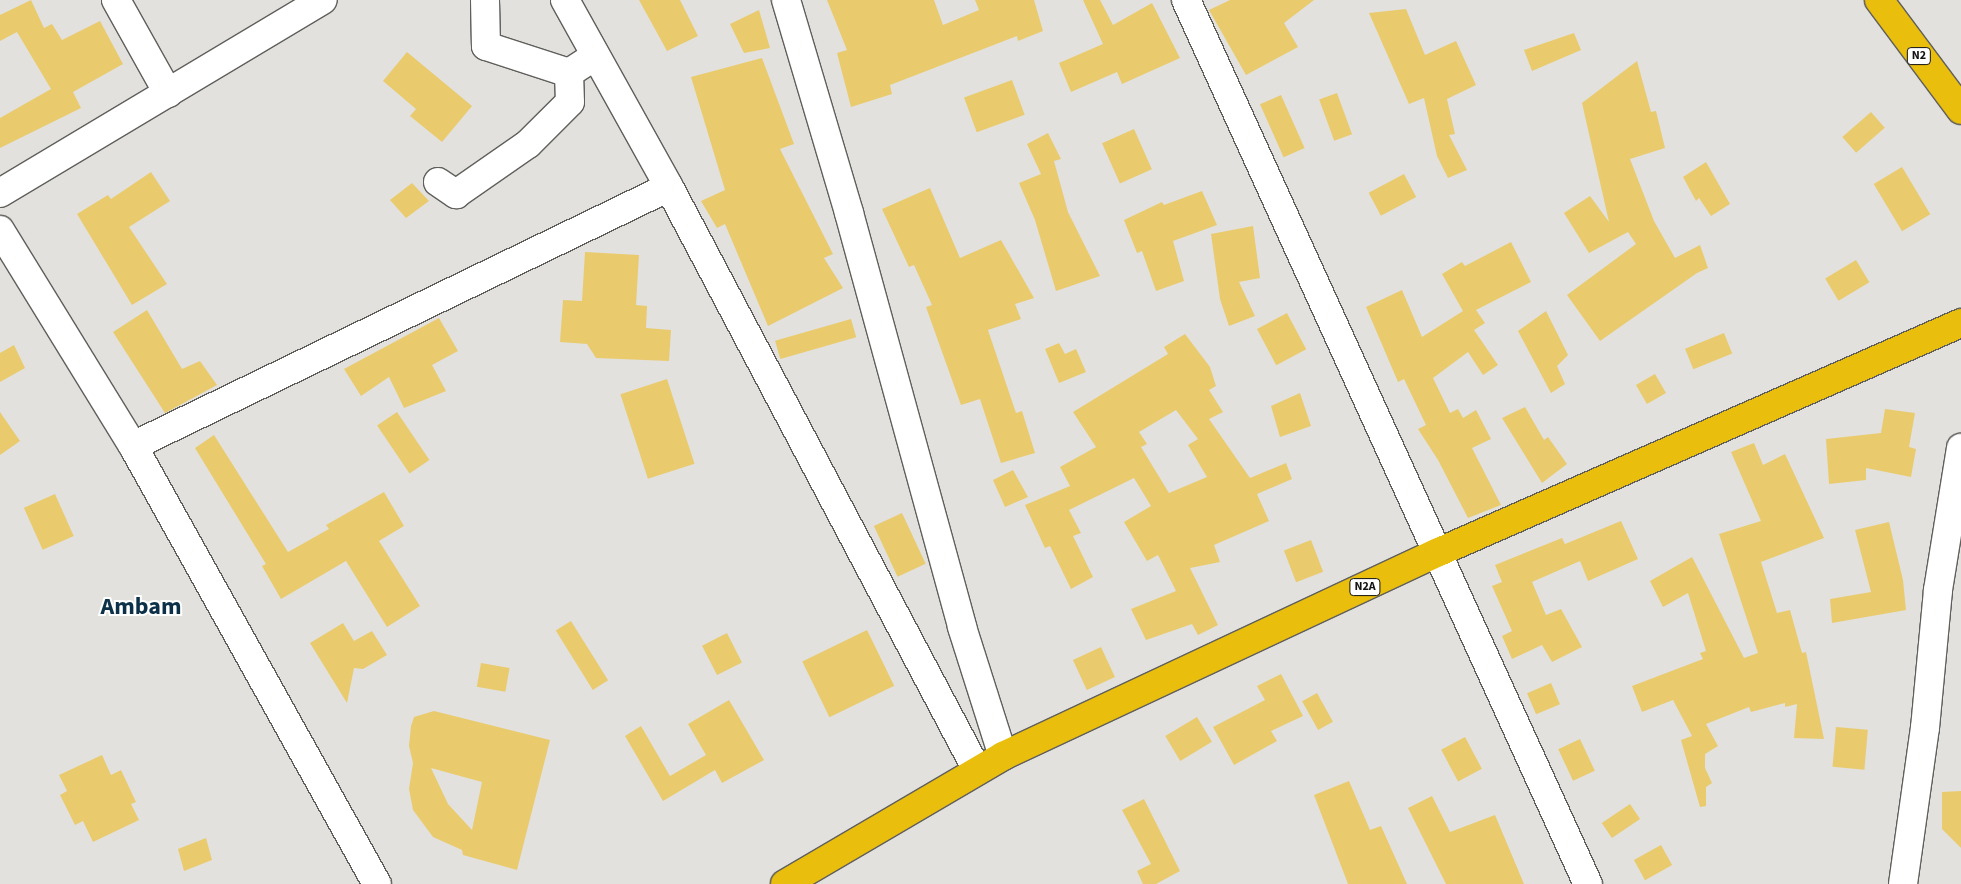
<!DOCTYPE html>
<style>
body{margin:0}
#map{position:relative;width:1961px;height:884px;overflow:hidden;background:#e2e1dd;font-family:"Source Sans 3",sans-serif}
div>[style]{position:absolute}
.building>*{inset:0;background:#e9cb6e;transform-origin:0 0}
.roads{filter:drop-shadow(1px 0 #605f5c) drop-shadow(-1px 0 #605f5c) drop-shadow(0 1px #605f5c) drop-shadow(0 -1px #605f5c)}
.minor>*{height:28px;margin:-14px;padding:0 14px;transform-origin:14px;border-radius:14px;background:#fff}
.highway>*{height:28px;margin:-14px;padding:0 14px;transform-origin:14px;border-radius:14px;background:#e9be0d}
span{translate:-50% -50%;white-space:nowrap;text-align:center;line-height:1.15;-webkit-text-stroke:4px #fff;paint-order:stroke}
.shield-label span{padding:1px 4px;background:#fff;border:1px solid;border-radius:4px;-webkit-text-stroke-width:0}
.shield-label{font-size:12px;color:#131312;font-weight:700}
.town-label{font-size:24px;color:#0b3048;font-weight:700}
</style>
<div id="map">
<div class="building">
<i style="clip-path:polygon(31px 0,44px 28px,52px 24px,62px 40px,100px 21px,123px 64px,73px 92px,81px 108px,0 148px,0 118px,51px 89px,17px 32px,0 41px,0 15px)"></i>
<i style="clip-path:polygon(639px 0,680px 0,698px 36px,667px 51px)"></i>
<i style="clip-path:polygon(827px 0,934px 0,943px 25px,979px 10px,975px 0,1034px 0,1043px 31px,1018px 41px,1017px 36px,890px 85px,892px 94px,851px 107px,837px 53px,847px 50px)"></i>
<i style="clip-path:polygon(1083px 0,1100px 0,1113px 25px,1152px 3px,1180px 58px,1122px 84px,1117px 72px,1071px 92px,1059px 63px,1103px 44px)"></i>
<i style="clip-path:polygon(1230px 0,1314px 0,1284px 23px,1298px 47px,1246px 75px,1209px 10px)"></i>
<i style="clip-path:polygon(1406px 9px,1425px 55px,1456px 41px,1476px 85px,1447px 99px,1455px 134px,1449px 135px,1467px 170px,1448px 178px,1437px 156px,1424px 98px,1409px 104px,1369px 13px)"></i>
<i style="clip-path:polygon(759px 10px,770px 48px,744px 53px,730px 24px)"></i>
<i style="clip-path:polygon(1574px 33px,1581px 50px,1532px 71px,1524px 50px)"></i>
<i style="clip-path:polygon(407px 52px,472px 106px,442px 142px,410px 116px,416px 109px,383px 81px)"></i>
<i style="clip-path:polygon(762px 58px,794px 144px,780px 149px,833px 254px,824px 258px,843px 288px,768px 326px,725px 224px,717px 228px,701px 201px,725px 190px,691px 77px)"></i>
<i style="clip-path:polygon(1637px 61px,1651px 112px,1656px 111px,1665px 148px,1630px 159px,1654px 221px,1675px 258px,1700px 245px,1708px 268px,1697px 273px,1600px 341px,1567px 295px,1636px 244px,1628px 232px,1589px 253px,1564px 213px,1590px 196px,1609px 222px,1582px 103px)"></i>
<i style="left:1012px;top:80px;width:37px;height:51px;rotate:70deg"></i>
<i style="left:1337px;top:93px;width:44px;height:19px;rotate:70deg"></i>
<i style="left:1281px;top:95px;width:58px;height:23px;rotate:66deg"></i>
<i style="left:1871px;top:112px;width:21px;height:38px;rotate:49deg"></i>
<i style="left:1134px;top:129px;width:44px;height:35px;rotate:66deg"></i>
<i style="clip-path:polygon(1048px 133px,1061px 159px,1054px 161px,1068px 212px,1100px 276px,1056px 291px,1035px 220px,1019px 183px,1041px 174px,1027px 144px)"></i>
<i style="clip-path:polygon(1706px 162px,1730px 204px,1711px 216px,1699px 198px,1696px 201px,1683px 177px)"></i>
<i style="left:1902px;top:167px;width:55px;height:33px;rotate:59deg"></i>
<i style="clip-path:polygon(151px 172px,170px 201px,129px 227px,167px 284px,132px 305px,77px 214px,108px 195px,111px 199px)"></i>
<i style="left:1404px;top:174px;width:26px;height:40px;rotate:62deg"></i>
<i style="clip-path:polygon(412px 183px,429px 201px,406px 218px,390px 200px)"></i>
<i style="clip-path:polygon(930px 188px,960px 258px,1001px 240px,1034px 298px,1015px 304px,1021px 319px,988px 330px,1016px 413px,1022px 411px,1035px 453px,1001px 463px,980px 399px,961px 405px,926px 307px,932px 305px,914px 265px,909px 267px,882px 209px)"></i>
<i style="clip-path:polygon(1202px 191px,1217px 225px,1173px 241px,1184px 281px,1156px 291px,1142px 251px,1137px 253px,1124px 220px,1162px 202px,1164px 205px)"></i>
<i style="clip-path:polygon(1253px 226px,1260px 278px,1239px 282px,1255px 316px,1229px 326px,1220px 299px,1211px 234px)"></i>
<i style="clip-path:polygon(1511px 242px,1531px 282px,1476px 310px,1485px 323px,1474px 330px,1498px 365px,1483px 375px,1468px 352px,1433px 378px,1450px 413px,1458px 409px,1463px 418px,1476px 410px,1491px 439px,1472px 448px,1501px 505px,1468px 518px,1438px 460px,1418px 429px,1426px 425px,1404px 379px,1398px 382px,1366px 307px,1402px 290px,1422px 337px,1463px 311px,1442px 274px,1462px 262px,1465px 266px)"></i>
<i style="clip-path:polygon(585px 252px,639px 255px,636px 305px,647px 306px,646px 328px,671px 330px,669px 361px,596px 358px,587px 344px,560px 342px,563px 300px,582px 301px)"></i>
<i style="left:1856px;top:260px;width:26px;height:36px;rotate:59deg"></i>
<i style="clip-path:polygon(147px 310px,182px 369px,200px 361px,217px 385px,165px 413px,113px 332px)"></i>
<i style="clip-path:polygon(1546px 311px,1568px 355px,1557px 366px,1565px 384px,1551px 393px,1518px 331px)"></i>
<i style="left:1287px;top:313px;width:41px;height:34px;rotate:62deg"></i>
<i style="clip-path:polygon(439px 318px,458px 351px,432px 365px,446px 391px,404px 408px,389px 377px,361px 396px,344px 369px)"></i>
<i style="left:851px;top:319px;width:19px;height:79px;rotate:74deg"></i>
<i style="left:1724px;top:333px;width:22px;height:42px;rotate:68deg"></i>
<i style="clip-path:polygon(evenodd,1185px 334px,1210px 367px,1216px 386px,1209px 390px,1223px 412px,1209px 419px,1250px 478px,1286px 463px,1292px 479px,1257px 494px,1269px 521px,1214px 545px,1220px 562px,1190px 568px,1218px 625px,1198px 635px,1192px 624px,1146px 640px,1131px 609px,1176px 591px,1158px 555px,1147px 561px,1124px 522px,1151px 506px,1134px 478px,1069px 510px,1081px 533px,1073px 536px,1093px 577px,1071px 589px,1050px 546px,1045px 548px,1025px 505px,1070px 486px,1060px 467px,1096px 447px,1073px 412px,1168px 354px,1164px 347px,1185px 334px,1176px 410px,1198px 439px,1188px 445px,1207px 477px,1169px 493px,1141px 447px,1147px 444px,1139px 432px,1176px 410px)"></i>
<i style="clip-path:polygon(1059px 343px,1065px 354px,1076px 349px,1086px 372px,1059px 383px,1045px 349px)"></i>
<i style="clip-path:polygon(14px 345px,25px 368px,0 382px,0 353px)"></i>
<i style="left:1655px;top:374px;width:22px;height:22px;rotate:60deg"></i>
<i style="left:667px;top:379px;width:89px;height:49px;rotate:72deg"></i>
<i style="clip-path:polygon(1300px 393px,1311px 426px,1280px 437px,1271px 406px)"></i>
<i style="clip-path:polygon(1525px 407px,1544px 440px,1548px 437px,1567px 464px,1542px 483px,1502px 418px)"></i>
<i style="clip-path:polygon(1885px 409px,1915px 413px,1909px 447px,1916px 449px,1911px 477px,1866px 468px,1866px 480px,1829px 484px,1826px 439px,1881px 433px)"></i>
<i style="clip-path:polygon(0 412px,20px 441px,0 455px)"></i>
<i style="left:397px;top:412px;width:58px;height:24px;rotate:56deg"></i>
<i style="clip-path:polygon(214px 435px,288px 552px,329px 529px,326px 525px,384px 492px,404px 526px,379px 541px,420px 606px,387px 627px,346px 561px,281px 599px,262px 566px,266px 564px,195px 448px)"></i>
<i style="clip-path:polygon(1754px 443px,1763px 465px,1785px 454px,1824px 538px,1761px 562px,1777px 613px,1790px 610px,1802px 653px,1806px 652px,1824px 739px,1794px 738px,1797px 704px,1785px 707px,1785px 703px,1751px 712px,1749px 707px,1706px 724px,1718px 746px,1705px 754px,1705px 768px,1712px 783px,1706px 787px,1706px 806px,1700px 807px,1681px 740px,1692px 736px,1673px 700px,1642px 712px,1632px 686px,1703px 659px,1700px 653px,1706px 651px,1688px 593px,1663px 607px,1650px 581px,1692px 557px,1744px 658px,1758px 653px,1719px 534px,1761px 521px,1731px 452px)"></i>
<i style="clip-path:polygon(1013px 470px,1028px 497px,1005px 507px,993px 480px)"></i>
<i style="left:55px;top:494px;width:46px;height:34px;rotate:66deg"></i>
<i style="left:902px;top:513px;width:56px;height:31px;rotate:65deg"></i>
<i style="clip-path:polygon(1621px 521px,1638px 559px,1588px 581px,1580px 561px,1532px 582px,1546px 615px,1561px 609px,1582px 647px,1552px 662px,1542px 645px,1512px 659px,1502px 636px,1512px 631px,1492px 586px,1502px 582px,1495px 565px,1562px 538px,1565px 544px)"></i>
<i style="clip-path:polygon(1889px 522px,1903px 580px,1906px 610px,1832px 623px,1830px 599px,1871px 592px,1855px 530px)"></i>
<i style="left:1311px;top:540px;width:34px;height:29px;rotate:69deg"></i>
<i style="left:571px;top:621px;width:70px;height:18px;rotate:58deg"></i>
<i style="clip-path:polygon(343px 623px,354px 641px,372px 631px,387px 655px,363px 669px,354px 668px,347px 703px,310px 643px)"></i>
<i style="left:867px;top:630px;width:62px;height:72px;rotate:64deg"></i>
<i style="left:727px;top:633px;width:33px;height:28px;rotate:63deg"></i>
<i style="left:1101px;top:647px;width:33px;height:31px;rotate:65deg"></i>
<i style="left:481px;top:663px;width:29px;height:24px;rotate:10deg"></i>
<i style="clip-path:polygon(1281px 674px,1303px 716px,1271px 731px,1277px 741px,1234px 765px,1213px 727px,1265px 700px,1257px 686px)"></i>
<i style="left:1551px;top:683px;width:23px;height:26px;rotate:67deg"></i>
<i style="left:1317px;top:693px;width:33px;height:17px;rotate:61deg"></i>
<i style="clip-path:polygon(729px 700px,764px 760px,722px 783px,715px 770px,663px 801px,625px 736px,641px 726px,670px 776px,706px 755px,688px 724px)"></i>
<i style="clip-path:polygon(evenodd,434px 711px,550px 740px,517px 870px,463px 855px,462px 850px,433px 837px,413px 810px,409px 789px,413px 763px,409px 746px,411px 726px,414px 717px,434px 711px,431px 768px,482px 782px,472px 830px,448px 804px,431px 768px)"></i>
<i style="left:1197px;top:717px;width:29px;height:37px;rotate:59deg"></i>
<i style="left:1836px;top:727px;width:32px;height:40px;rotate:5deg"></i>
<i style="left:1465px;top:737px;width:36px;height:27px;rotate:62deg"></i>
<i style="left:1580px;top:739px;width:35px;height:24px;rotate:65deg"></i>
<i style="clip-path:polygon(102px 755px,111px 775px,121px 770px,136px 802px,131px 804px,139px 820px,93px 842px,83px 821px,75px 825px,60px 795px,67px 791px,59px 775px)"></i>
<i style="clip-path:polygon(1349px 781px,1370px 830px,1381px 826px,1407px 884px,1348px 884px,1314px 795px)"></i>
<i style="clip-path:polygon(1961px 791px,1961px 848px,1942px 829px,1942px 792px)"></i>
<i style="clip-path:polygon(1432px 796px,1450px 832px,1495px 815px,1524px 884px,1446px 884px,1408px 808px)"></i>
<i style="clip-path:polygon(1144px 799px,1180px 871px,1156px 884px,1143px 884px,1137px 871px,1151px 864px,1122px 810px)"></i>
<i style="left:1630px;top:804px;width:18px;height:34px;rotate:56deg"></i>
<i style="clip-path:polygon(206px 838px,212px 860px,184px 871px,178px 849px)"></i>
<i style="left:1661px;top:845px;width:23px;height:31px;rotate:61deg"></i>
</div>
<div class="roads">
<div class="minor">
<i style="left:116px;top:0;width:107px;rotate:60.8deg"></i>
<i style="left:485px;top:0;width:46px;rotate:88.8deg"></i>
<i style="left:486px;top:46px;width:87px;rotate:18deg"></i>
<i style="left:565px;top:0;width:214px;rotate:60.9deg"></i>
<i style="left:669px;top:187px;width:659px;rotate:62.15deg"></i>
<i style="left:786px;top:0;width:222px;rotate:73.5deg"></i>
<i style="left:849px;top:213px;width:429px;rotate:74.7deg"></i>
<i style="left:962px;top:627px;width:135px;rotate:72.4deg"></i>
<i style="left:1186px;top:0;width:971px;rotate:65.55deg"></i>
<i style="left:438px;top:182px;width:22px;rotate:34deg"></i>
<i style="left:456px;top:194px;width:88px;rotate:-34.8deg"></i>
<i style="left:528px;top:144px;width:59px;rotate:-45deg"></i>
<i style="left:570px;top:102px;width:29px;rotate:-92deg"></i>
<i style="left:569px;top:73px;width:31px;rotate:-33deg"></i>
<i style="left:0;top:193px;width:376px;rotate:-30.9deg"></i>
<i style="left:0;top:230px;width:254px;rotate:58.4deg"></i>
<i style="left:133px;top:446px;width:501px;rotate:60.88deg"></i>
<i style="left:133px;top:446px;width:595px;rotate:-25.79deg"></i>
<i style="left:1903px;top:884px;width:158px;rotate:-82deg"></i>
<i style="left:1925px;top:728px;width:139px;rotate:-84.6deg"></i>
<i style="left:1938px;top:590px;width:144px;rotate:-80.8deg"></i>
</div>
<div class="highway">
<i style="left:1879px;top:0;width:137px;rotate:53.3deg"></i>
<i style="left:785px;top:884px;width:253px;rotate:-30.4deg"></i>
<i style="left:1003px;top:756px;width:481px;rotate:-25.1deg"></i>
<i style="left:1439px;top:552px;width:570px;rotate:-23.69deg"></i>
</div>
</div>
<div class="shield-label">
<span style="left:1919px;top:56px">N2</span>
<span style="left:1365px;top:587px">N2A</span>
</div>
<div class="town-label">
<span style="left:141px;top:607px">Ambam</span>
</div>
</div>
